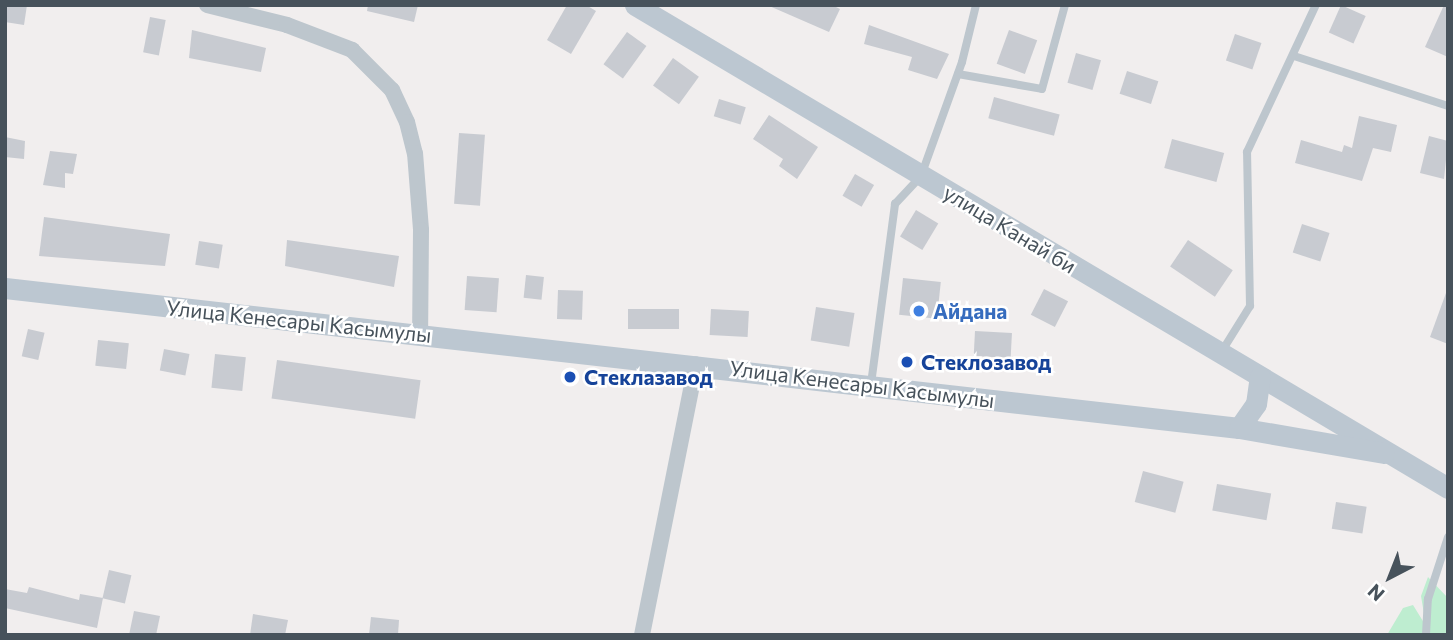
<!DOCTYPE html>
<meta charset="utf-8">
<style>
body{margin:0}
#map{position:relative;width:1453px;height:640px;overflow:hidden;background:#f1eeee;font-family:Commissioner,sans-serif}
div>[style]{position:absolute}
.green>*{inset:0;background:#beedd0}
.building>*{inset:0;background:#c8cbd1;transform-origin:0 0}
.service>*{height:8px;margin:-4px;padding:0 4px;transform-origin:4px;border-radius:4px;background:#bdc6cd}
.minor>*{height:16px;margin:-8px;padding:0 8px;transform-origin:8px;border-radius:8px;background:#bdc6cd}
.secondary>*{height:21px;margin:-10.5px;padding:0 10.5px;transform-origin:10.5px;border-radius:10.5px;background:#bcc7d1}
.dots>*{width:19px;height:19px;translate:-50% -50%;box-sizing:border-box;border:4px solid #fff;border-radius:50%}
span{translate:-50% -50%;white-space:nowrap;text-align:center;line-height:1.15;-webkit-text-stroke:5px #fff;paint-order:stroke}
.street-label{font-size:21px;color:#47525b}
.shop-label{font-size:21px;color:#366cbe;font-weight:700}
.left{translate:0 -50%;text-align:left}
.transit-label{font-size:21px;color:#164399;font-weight:700}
.frame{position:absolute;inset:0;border:7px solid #47525b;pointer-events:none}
.north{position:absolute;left:1355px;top:542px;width:70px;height:70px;-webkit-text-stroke:5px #fff;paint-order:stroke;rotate:222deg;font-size:19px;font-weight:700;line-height:28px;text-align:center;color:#47525b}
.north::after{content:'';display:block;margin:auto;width:24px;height:32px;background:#47525b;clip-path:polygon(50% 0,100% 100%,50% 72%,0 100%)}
</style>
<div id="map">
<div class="green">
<i style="clip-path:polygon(1428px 577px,1447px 597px,1446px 635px,1387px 635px,1403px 608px,1413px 605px,1426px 626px,1421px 596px)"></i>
</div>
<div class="building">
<i style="clip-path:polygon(5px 5px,27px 5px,24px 25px,5px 22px)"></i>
<i style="clip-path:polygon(368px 5px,418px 5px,414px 22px,367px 11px)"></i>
<i style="clip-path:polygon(567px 5px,586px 5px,596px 11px,571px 54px,547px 40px)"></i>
<i style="clip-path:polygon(767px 5px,832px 5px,840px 9px,829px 32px)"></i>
<i style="left:1341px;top:5px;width:27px;height:30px;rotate:24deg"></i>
<i style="clip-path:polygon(1444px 5px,1448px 5px,1448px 57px,1425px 47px)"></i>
<i style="left:150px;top:17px;width:16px;height:36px;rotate:11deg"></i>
<i style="clip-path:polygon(869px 25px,949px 54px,937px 79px,908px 70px,912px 57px,864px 44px)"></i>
<i style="clip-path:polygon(192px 30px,266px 48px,261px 72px,189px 58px)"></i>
<i style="left:1009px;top:30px;width:30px;height:36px;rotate:20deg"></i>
<i style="left:627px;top:32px;width:24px;height:40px;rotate:36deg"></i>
<i style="left:1235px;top:34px;width:28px;height:28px;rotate:19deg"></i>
<i style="left:1076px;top:53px;width:26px;height:31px;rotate:16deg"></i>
<i style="left:673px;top:58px;width:32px;height:34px;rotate:36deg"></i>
<i style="left:1127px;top:71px;width:33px;height:24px;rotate:18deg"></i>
<i style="left:994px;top:97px;width:68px;height:22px;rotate:15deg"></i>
<i style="left:719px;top:99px;width:28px;height:18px;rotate:17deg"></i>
<i style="clip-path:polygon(769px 115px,818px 147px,797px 179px,779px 166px,783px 159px,753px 139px)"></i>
<i style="clip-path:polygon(1359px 116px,1397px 125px,1391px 152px,1373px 148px,1362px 181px,1295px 163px,1301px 140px,1342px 152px,1344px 145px,1352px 148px)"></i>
<i style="left:459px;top:133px;width:26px;height:71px;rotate:4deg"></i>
<i style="clip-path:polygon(1429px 136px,1448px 141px,1444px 179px,1420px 173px)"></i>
<i style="clip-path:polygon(5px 137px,25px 141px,24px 159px,5px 157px)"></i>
<i style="left:1172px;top:139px;width:54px;height:30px;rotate:15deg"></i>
<i style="clip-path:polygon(50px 151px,77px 154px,73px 174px,65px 173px,65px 188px,43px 185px)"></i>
<i style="left:855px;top:174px;width:22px;height:25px;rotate:30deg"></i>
<i style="left:916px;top:210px;width:26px;height:31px;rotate:31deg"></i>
<i style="clip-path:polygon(44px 217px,170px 234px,165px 266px,39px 256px)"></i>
<i style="left:1302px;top:224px;width:29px;height:30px;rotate:18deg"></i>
<i style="clip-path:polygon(287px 240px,399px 256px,394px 287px,285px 266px)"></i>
<i style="left:1188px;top:240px;width:54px;height:32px;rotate:34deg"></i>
<i style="left:199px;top:241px;width:24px;height:24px;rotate:9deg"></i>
<i style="left:526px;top:275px;width:18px;height:23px;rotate:6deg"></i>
<i style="left:467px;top:276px;width:32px;height:34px;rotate:4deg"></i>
<i style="left:903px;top:278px;width:38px;height:37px;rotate:6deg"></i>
<i style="left:1044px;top:289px;width:27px;height:29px;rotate:27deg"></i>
<i style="left:558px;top:290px;width:25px;height:29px;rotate:2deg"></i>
<i style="clip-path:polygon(1446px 293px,1448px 294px,1448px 344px,1430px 337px)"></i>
<i style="left:816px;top:307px;width:39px;height:34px;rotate:9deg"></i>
<i style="left:628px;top:309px;width:51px;height:20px"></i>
<i style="left:711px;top:309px;width:38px;height:26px;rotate:3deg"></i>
<i style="left:28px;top:329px;width:17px;height:28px;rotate:13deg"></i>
<i style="left:975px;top:331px;width:37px;height:25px;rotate:3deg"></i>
<i style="left:98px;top:340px;width:31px;height:26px;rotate:6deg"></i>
<i style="left:164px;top:349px;width:26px;height:22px;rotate:11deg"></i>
<i style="left:215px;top:354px;width:31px;height:34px;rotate:6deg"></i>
<i style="left:277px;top:360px;width:145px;height:39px;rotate:8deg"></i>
<i style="left:1143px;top:471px;width:42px;height:32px;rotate:15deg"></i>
<i style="left:1217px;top:484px;width:55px;height:27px;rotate:10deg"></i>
<i style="left:1336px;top:502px;width:31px;height:27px;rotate:9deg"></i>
<i style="left:109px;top:570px;width:23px;height:29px;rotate:13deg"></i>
<i style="clip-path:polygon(29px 587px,79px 600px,80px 594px,103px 598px,97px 628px,5px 608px,5px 589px,27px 593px)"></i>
<i style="clip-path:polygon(134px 611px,160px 616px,156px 635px,129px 635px)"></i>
<i style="clip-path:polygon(253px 614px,288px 620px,285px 635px,250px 635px)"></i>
<i style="clip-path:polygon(371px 617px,399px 620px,398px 635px,369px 635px)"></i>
</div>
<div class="service">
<i style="left:1294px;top:56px;width:162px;rotate:18deg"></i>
<i style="left:958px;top:74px;width:85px;rotate:10.1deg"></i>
<i style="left:1042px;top:89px;width:87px;rotate:-74.7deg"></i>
<i style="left:1222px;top:351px;width:53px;rotate:-58.1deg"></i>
<i style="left:1250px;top:306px;width:154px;rotate:-91.1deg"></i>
<i style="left:1247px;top:152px;width:162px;rotate:-64.9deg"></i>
<i style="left:871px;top:384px;width:182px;rotate:-82.4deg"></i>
<i style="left:895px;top:204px;width:38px;rotate:-47deg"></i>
<i style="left:921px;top:176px;width:121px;rotate:-70.2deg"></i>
<i style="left:962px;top:62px;width:59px;rotate:-76.2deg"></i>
<i style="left:1426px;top:635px;width:36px;rotate:-87deg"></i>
<i style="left:1428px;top:599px;width:65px;rotate:-72.1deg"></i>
</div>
<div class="minor">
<i style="left:207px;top:5px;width:82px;rotate:14deg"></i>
<i style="left:287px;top:25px;width:70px;rotate:21deg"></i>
<i style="left:352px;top:50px;width:57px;rotate:45deg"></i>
<i style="left:392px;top:90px;width:35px;rotate:65deg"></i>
<i style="left:407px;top:122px;width:32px;rotate:76deg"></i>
<i style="left:415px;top:153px;width:77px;rotate:85.5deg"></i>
<i style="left:421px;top:230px;width:105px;rotate:90.5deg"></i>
<i style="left:642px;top:635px;width:276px;rotate:-78.7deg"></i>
</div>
<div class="secondary">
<i style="left:635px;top:5px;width:946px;rotate:30.71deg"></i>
<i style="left:5px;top:288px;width:1242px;rotate:6.47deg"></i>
<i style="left:1239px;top:428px;width:147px;rotate:9.8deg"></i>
<i style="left:1239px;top:428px;width:29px;rotate:-55deg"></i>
<i style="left:1256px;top:404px;width:27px;rotate:-82deg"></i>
</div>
<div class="dots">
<i style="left:919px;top:311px;background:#3f7fe0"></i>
<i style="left:907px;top:362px;background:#1a4fb4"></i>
<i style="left:570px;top:377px;background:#1a4fb4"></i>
</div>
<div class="street-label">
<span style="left:1010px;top:229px;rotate:31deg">улица Канай би</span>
<span style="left:299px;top:321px;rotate:6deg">Улица Кенесары Касымулы</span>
<span style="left:862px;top:384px;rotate:7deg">Улица Кенесары Касымулы</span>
</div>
<div class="shop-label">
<span class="left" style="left:933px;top:311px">Айдана</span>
</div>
<div class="transit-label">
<span class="left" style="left:921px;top:362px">Стеклозавод</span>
<span class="left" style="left:584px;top:377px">Стеклазавод</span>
</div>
<div class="frame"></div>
<div class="north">N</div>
</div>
